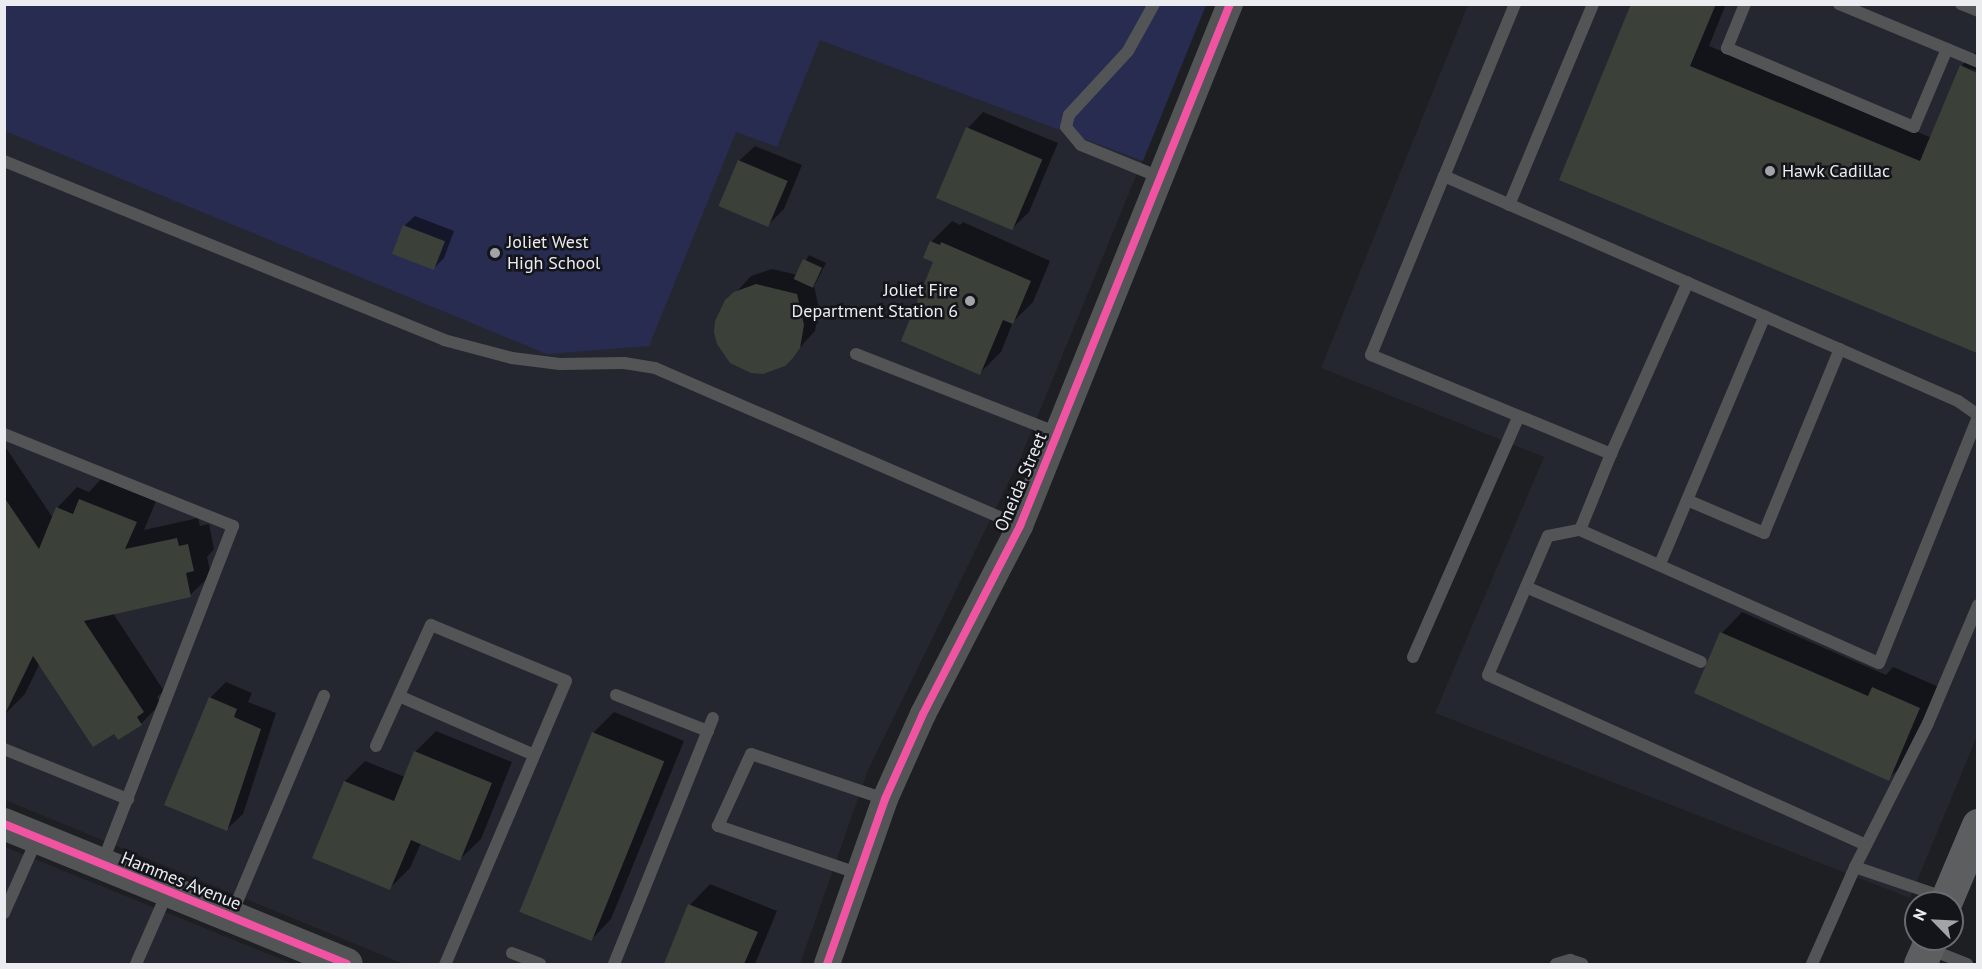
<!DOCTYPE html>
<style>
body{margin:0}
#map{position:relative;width:1982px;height:969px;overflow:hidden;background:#1e1f22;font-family:"PT Sans",sans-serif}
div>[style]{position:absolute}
.built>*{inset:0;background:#252730}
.green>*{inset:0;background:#272c50}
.shadow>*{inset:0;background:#0007}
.building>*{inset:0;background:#3b4038;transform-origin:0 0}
.service>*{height:12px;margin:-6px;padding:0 6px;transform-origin:6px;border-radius:6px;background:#535455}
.minor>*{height:26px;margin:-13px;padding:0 13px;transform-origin:13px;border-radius:13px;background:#535455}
.tertiary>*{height:32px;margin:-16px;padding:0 16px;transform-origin:16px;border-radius:16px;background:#535455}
.primary>*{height:33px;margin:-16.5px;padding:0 16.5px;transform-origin:16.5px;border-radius:16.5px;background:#5d5e5f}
.cycleway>*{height:8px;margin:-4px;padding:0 4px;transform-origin:4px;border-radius:4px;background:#f153a3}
.dots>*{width:16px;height:16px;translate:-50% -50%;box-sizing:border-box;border:3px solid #14151a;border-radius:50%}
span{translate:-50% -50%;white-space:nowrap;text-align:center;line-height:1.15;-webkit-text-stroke:5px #14151a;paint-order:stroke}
.poi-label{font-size:18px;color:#ebecf0}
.left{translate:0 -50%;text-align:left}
.right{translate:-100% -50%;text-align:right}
.street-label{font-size:18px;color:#ebecf0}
.frame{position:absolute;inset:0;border:6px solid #ebecf0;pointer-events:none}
.north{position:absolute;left:1904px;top:891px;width:60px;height:60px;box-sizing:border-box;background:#14151a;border:2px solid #6a6b70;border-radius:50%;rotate:294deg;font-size:16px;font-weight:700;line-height:24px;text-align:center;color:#ebecf0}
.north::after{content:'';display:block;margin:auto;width:21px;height:27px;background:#a3a4a8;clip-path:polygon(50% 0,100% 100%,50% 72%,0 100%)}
</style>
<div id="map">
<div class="built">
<i style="clip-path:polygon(4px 5px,1206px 5px,1020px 459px,868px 770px,800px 964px,404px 964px,5px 800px)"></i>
<i style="clip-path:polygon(1468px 5px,1977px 5px,1977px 736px,1910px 898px,1435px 713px,1544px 457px,1321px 368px)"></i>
<i style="clip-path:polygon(5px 847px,293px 964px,5px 964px)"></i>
</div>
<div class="green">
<i style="clip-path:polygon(4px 5px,1206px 5px,1143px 161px,820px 40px,777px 147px,736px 132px,649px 346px,547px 354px,5px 131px)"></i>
</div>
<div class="shadow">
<i style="clip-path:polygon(1633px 4px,1726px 4px,1709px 46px,1932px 138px,1961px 66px,1978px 50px,1978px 71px,1969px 68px,1978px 74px,1978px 351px,1561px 179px)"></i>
<i style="clip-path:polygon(983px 112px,1058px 143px,1029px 212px,1013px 228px,968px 128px)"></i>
<i style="clip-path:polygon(755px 146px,802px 165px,784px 209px,768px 225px,739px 161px)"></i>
<i style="clip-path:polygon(415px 216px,454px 231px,444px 258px,434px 268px,404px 226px)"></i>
<i style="clip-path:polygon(952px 221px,960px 225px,963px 222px,1050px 261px,1033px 302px,1013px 322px,1001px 352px,980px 373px,935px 261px,931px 242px)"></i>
<i style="clip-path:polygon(809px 255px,826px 263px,814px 286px,819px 308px,815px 331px,784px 365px,751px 372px,731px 362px,716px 321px,720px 310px,751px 276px,772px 269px,798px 275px)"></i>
<i style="clip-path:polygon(4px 445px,53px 518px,57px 508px,77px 487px,89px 492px,101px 479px,156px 501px,144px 530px,198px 518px,200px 526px,209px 524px,214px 549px,207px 557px,211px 575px,190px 595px,113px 613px,164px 691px,157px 697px,161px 703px,141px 724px,40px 663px,25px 694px,4px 715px)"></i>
<i style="clip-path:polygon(1742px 612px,1886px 675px,1893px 667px,1939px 687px,1909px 759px,1888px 779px,1722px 633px)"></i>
<i style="clip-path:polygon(226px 682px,252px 693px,248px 702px,276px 713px,243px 814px,227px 829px,210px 698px)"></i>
<i style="clip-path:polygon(614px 712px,684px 741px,611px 919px,591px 940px,593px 733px)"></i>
<i style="clip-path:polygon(436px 731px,512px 762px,481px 839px,460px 859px,421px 843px,410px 868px,390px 888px,345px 781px,365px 761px,405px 777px,415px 752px)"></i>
<i style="clip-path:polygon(710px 884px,777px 911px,755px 964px,665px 964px,690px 905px)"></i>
</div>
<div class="building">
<i style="clip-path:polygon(1631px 4px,1716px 4px,1690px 66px,1920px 161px,1960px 65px,1977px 73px,1977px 353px,1559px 180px)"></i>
<i style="left:966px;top:127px;width:83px;height:77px;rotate:23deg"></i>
<i style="left:738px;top:160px;width:54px;height:50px;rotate:23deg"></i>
<i style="left:403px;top:225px;width:45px;height:31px;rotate:21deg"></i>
<i style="clip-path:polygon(930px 241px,940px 245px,941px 242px,1031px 281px,1013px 324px,1003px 320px,980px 375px,901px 341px,933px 262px,923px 258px)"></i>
<i style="left:803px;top:259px;width:21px;height:22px;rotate:25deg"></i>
<i style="clip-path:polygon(756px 284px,797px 294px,804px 325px,800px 348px,793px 358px,785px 366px,763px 374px,751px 373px,730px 363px,717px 344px,714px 332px,715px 321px,725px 300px,734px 292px)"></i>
<i style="clip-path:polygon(4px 497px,39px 549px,56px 507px,73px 514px,79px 499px,137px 522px,125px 549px,177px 538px,179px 546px,188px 544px,194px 571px,186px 573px,191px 597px,84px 621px,144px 712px,137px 717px,142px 725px,118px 740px,114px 734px,93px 747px,33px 656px,4px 716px)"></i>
<i style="clip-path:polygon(1720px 632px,1868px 696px,1872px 687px,1920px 708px,1889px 781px,1694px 693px)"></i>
<i style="clip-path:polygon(209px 697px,237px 709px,234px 717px,261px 729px,227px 831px,164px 805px)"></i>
<i style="left:592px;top:732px;width:78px;height:194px;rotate:22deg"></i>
<i style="clip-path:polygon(414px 751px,492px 783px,460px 861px,411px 840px,390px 890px,312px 858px,344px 781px,394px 801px)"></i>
<i style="clip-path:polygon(688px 904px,758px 932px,744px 964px,664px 964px)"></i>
</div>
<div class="service">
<i style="left:1154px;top:4px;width:54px;rotate:119deg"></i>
<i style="left:1128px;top:51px;width:87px;rotate:132.7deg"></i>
<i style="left:1069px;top:115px;width:12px;rotate:104deg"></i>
<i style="left:1066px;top:127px;width:23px;rotate:50deg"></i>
<i style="left:1081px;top:145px;width:87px;rotate:22.2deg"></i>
<i style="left:1515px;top:4px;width:186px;rotate:112.4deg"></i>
<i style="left:1444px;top:176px;width:561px;rotate:23.64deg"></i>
<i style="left:1958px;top:401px;width:24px;rotate:35deg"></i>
<i style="left:1745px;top:4px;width:48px;rotate:112.2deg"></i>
<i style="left:1727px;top:48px;width:203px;rotate:22.9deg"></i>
<i style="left:1914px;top:127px;width:85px;rotate:-67.1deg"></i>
<i style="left:1839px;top:4px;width:151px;rotate:22.6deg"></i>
<i style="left:1961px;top:4px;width:18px;rotate:22deg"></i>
<i style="left:4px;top:161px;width:475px;rotate:22.1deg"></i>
<i style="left:444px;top:340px;width:70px;rotate:14.8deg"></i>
<i style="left:512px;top:358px;width:48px;rotate:7.1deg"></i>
<i style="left:560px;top:364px;width:64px;rotate:-0.9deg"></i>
<i style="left:624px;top:363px;width:31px;rotate:9deg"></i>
<i style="left:655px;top:368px;width:398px;rotate:23.4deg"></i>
<i style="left:1444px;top:176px;width:193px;rotate:112.2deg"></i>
<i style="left:1371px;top:355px;width:260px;rotate:22.4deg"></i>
<i style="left:1611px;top:454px;width:82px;rotate:112.2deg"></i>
<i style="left:1509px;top:205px;width:218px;rotate:-67.3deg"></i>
<i style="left:856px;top:354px;width:217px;rotate:21.4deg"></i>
<i style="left:4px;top:434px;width:247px;rotate:21.9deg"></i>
<i style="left:233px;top:526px;width:362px;rotate:111.2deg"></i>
<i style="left:1611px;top:454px;width:188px;rotate:-65.9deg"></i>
<i style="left:1687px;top:500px;width:84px;rotate:23.2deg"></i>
<i style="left:1764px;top:533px;width:199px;rotate:-67.6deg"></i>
<i style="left:1660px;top:564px;width:269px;rotate:-67.1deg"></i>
<i style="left:1526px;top:587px;width:190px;rotate:23.2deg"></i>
<i style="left:1413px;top:657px;width:261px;rotate:-66.3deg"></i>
<i style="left:616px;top:695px;width:99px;rotate:21.4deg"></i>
<i style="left:399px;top:696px;width:147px;rotate:23.6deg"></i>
<i style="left:376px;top:746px;width:133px;rotate:-65.6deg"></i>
<i style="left:431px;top:625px;width:146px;rotate:22.5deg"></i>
<i style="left:566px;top:681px;width:308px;rotate:113.1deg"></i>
<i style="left:4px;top:749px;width:134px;rotate:22deg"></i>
<i style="left:1866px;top:845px;width:414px;rotate:-155.8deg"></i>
<i style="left:1488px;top:675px;width:151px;rotate:-66.7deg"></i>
<i style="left:1548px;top:536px;width:33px;rotate:-11deg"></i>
<i style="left:1580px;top:530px;width:327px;rotate:24deg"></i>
<i style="left:1879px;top:663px;width:265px;rotate:-68.1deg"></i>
<i style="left:1855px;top:867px;width:161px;rotate:-63.1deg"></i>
<i style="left:1928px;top:723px;width:128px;rotate:-67deg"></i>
<i style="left:857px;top:873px;width:147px;rotate:-161.3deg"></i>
<i style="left:718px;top:826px;width:79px;rotate:-65.4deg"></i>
<i style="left:751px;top:754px;width:141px;rotate:18.6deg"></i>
<i style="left:4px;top:913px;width:81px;rotate:-66deg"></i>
<i style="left:231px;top:916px;width:239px;rotate:-67.1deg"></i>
<i style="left:1929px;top:949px;width:41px;rotate:21.5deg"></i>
<i style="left:512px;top:953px;width:30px;rotate:21deg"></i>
<i style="left:136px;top:964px;width:80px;rotate:-66.3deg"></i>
<i style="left:614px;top:964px;width:265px;rotate:-68.1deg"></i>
<i style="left:1556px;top:964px;width:15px;rotate:-16deg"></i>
<i style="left:1570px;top:960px;width:13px;rotate:18deg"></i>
<i style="left:1812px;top:964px;width:106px;rotate:-66.1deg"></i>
<i style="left:1855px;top:867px;width:96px;rotate:18.8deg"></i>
</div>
<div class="minor">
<i style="left:827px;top:964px;width:175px;rotate:-70.6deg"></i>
<i style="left:885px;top:799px;width:93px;rotate:-65.9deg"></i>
<i style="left:923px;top:714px;width:212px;rotate:-62.7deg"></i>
<i style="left:1020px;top:526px;width:563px;rotate:-68.09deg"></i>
</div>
<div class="tertiary">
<i style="left:4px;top:824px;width:370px;rotate:22.2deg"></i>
</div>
<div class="primary">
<i style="left:1945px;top:903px;width:85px;rotate:-67.1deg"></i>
<i style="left:1920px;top:964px;width:27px;rotate:-66deg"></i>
</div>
<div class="cycleway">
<i style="left:4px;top:824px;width:370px;rotate:22.2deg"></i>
<i style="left:827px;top:964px;width:175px;rotate:-70.6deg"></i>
<i style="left:885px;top:799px;width:93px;rotate:-65.9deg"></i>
<i style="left:923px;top:714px;width:212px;rotate:-62.7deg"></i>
<i style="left:1020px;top:526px;width:563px;rotate:-68.09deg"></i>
</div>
<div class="dots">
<i style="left:1770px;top:171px;background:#a3a4a8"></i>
<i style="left:495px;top:253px;background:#a3a4a8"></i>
<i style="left:970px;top:301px;background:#a3a4a8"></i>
</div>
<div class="poi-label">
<span class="left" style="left:1782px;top:171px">Hawk Cadillac</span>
<span class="left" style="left:507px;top:253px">Joliet West<br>High School</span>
<span class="right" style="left:958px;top:301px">Joliet Fire<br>Department Station 6</span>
</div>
<div class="street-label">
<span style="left:1021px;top:482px;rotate:-67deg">Oneida Street</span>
<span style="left:181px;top:881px;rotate:22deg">Hammes Avenue</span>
</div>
<div class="frame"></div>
<div class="north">N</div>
</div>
